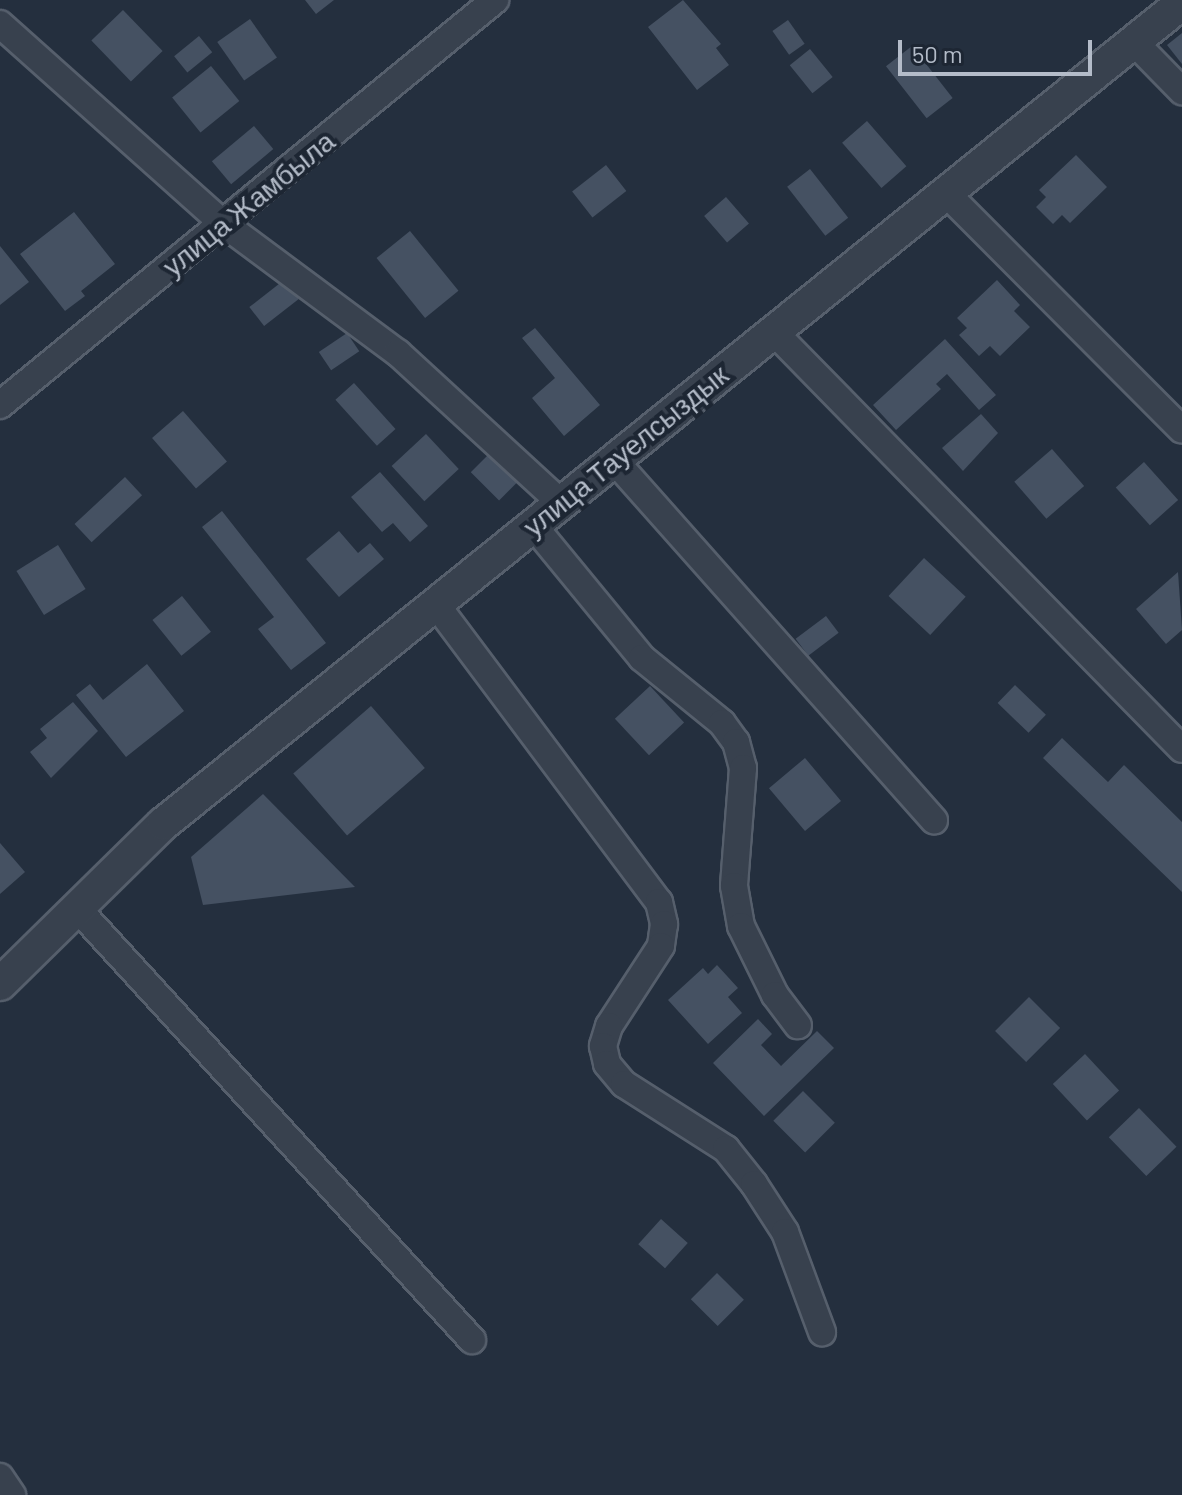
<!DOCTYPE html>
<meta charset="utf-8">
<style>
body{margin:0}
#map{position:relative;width:1182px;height:1495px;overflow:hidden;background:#242f3e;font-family:Barlow,sans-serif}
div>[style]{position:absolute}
.building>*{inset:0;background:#455162;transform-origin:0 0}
.roads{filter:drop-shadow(2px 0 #565f6c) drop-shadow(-2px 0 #565f6c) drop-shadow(0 2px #565f6c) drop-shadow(0 -2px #565f6c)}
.minor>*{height:26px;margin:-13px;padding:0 13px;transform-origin:13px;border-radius:13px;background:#38414e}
.tertiary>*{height:32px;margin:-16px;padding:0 16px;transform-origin:16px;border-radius:16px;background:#38414e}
span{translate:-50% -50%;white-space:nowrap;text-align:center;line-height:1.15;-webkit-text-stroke:8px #1d2633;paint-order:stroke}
.street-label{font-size:28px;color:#b4bcc9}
.scale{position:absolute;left:898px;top:40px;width:194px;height:36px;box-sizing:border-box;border:4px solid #b4bcc9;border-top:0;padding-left:10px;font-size:24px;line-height:28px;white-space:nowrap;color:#b4bcc9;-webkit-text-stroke:6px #1d2633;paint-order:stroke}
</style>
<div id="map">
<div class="building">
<i style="clip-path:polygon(305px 0,334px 0,316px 14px)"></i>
<i style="clip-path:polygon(683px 0,721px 44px,716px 48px,729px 65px,697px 90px,648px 27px)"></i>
<i style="left:123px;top:10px;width:57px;height:44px;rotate:46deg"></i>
<i style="left:250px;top:19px;width:47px;height:40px;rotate:55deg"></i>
<i style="left:788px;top:20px;width:29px;height:19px;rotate:55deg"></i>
<i style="clip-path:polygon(1182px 33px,1182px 64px,1167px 45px)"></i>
<i style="left:199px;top:36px;width:21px;height:32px;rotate:51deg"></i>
<i style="left:912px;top:46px;width:66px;height:33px;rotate:52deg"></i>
<i style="left:810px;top:49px;width:36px;height:26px;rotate:51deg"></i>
<i style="left:211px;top:66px;width:45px;height:50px;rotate:51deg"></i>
<i style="left:867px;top:121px;width:60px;height:33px;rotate:49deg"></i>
<i style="left:254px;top:126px;width:30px;height:55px;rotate:50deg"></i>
<i style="clip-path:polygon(1076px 155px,1107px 187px,1070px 223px,1062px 215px,1053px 224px,1036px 207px,1046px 197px,1039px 190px)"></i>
<i style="left:606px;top:165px;width:33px;height:43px;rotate:52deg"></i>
<i style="left:810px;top:169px;width:62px;height:29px;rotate:52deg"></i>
<i style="left:726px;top:197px;width:35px;height:29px;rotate:49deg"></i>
<i style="clip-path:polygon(74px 212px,115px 264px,81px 291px,85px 296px,65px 311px,20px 254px)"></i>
<i style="left:410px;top:231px;width:77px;height:43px;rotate:51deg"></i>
<i style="clip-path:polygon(0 246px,29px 282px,0 305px)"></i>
<i style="left:284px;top:280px;width:24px;height:44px;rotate:52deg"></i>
<i style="clip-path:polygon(997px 280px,1020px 305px,1014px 311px,1030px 327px,1000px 356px,990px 346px,979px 356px,959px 335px,967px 328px,957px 318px)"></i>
<i style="clip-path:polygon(535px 328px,600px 405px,564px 436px,532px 398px,555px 378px,522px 338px)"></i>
<i style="left:347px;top:333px;width:22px;height:34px;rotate:56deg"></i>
<i style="clip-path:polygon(945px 339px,996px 395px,979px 410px,947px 374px,936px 384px,941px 389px,896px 430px,873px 405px)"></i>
<i style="left:354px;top:383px;width:62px;height:25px;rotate:48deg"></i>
<i style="left:183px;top:411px;width:67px;height:41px;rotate:49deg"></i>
<i style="clip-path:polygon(981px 414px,998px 433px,963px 471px,942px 448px)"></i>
<i style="left:426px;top:434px;width:48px;height:47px;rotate:47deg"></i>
<i style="left:1052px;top:449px;width:49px;height:50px;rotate:49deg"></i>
<i style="left:492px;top:451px;width:40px;height:30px;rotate:45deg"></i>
<i style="left:1144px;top:462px;width:51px;height:38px;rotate:48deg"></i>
<i style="clip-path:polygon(380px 472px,428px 526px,410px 542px,393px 523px,382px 532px,351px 497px)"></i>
<i style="left:125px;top:477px;width:25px;height:69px;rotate:47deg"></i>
<i style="clip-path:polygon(222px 511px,326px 643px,291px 670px,258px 629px,274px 617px,202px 527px)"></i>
<i style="clip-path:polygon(339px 531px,358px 553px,370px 543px,384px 559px,339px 597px,306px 559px)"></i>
<i style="left:58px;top:545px;width:52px;height:49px;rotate:58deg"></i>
<i style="left:924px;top:558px;width:57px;height:52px;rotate:43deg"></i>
<i style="clip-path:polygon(1178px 572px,1182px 630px,1166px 644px,1136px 609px)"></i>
<i style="left:182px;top:596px;width:46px;height:38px;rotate:51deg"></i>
<i style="left:826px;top:616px;width:21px;height:38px;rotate:53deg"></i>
<i style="clip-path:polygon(147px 664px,184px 711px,126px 757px,76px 695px,90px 684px,103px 700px)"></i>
<i style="left:1015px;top:685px;width:43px;height:25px;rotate:44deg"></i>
<i style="left:650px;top:686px;width:50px;height:48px;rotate:47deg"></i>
<i style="clip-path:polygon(73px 702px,98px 731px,51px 778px,30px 752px,47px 738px,40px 729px)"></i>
<i style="left:371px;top:706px;width:82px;height:103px;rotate:49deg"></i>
<i style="clip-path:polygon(1062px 738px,1108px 782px,1124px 765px,1182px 822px,1182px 892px,1043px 758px)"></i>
<i style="left:805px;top:758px;width:56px;height:47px;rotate:50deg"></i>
<i style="clip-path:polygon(263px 794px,355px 887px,203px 905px,191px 857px)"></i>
<i style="clip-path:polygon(0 843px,25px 872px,0 894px)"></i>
<i style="clip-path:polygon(717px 965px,738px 988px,728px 997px,742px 1013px,708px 1044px,668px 1000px,703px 968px,708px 974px)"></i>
<i style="left:1029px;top:997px;width:44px;height:48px;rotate:45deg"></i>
<i style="clip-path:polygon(758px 1019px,772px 1034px,761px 1045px,781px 1066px,817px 1031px,834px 1048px,764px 1116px,713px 1063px)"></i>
<i style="left:1085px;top:1054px;width:50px;height:44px;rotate:47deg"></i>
<i style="left:803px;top:1091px;width:45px;height:42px;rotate:45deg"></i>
<i style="left:1139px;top:1108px;width:54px;height:42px;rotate:46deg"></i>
<i style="left:661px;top:1219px;width:36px;height:34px;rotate:42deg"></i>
<i style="left:717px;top:1273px;width:38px;height:37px;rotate:45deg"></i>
</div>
<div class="roads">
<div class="minor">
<i style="left:0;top:24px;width:300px;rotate:41.8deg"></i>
<i style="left:224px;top:224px;width:217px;rotate:36.6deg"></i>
<i style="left:398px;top:353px;width:220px;rotate:42.6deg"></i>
<i style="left:1134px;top:42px;width:69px;rotate:45.6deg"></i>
<i style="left:946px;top:193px;width:334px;rotate:45.1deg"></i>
<i style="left:774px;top:332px;width:583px;rotate:45.63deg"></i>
<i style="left:0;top:405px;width:640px;rotate:-39.29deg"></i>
<i style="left:614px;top:460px;width:482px;rotate:48.4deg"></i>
<i style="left:532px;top:524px;width:173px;rotate:50.6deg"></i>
<i style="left:642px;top:658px;width:103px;rotate:39.1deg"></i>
<i style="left:722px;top:723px;width:24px;rotate:54deg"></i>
<i style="left:736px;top:742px;width:27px;rotate:75deg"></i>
<i style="left:743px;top:768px;width:118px;rotate:94.4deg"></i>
<i style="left:734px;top:886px;width:41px;rotate:80.1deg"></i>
<i style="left:741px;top:926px;width:77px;rotate:63.8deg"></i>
<i style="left:775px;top:995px;width:38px;rotate:53deg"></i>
<i style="left:435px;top:603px;width:374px;rotate:53.2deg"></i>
<i style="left:659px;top:902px;width:23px;rotate:77deg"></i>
<i style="left:664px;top:924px;width:22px;rotate:98deg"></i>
<i style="left:661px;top:946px;width:95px;rotate:123deg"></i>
<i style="left:609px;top:1026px;width:21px;rotate:107deg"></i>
<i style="left:603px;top:1046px;width:18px;rotate:77deg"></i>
<i style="left:607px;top:1064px;width:26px;rotate:50deg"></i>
<i style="left:624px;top:1084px;width:121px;rotate:32.5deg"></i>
<i style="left:726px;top:1149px;width:45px;rotate:51.3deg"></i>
<i style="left:754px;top:1184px;width:57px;rotate:57.1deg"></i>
<i style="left:785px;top:1232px;width:107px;rotate:69.7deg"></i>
<i style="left:76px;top:907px;width:587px;rotate:47.56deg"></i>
<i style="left:0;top:1477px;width:22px;rotate:56deg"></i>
</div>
<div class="tertiary">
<i style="left:0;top:984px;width:228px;rotate:-44.5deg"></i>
<i style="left:163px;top:824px;width:1309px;rotate:-38.86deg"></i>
</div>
</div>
<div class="street-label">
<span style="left:248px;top:203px;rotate:-39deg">улица Жамбыла</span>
<span style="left:625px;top:450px;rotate:-39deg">улица Тауелсыздык</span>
</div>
<div class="scale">50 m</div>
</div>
